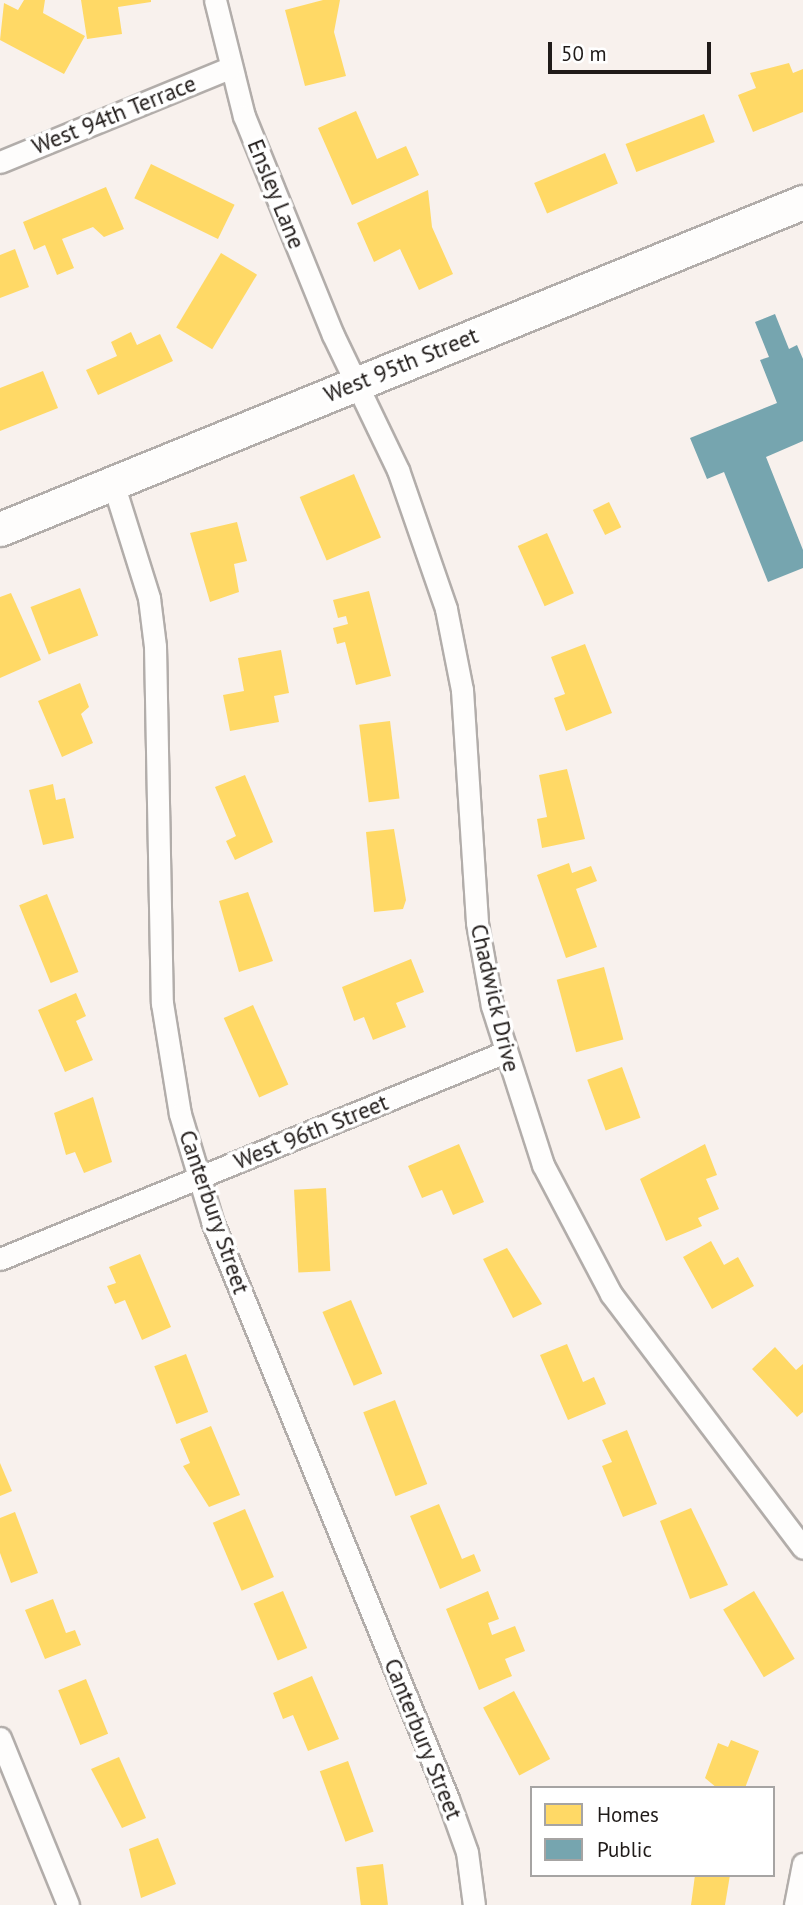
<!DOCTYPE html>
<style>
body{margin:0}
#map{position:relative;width:803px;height:1905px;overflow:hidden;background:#f8f1ed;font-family:"PT Sans",sans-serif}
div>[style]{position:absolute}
.homes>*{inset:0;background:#ffd966;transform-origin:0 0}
.public>*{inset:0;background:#76a5af}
.roads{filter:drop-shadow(2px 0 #b2adaa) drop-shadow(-2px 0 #b2adaa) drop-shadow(0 2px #b2adaa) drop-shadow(0 -2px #b2adaa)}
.minor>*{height:21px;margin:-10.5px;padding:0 10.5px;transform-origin:10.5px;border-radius:10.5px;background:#fefdfc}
.primary>*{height:33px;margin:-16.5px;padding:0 16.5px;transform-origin:16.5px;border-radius:16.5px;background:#fefdfc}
span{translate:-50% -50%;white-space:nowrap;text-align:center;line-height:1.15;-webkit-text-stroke:7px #fff;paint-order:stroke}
.street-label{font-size:23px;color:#201b19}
.legend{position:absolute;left:530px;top:1786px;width:245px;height:91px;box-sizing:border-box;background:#fff;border:2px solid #a6a4a3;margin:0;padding:9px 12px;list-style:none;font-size:21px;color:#201b19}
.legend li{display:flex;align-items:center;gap:14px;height:35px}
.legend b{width:35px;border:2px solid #a6a4a3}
.scale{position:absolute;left:548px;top:42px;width:163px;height:32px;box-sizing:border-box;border:4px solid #201b19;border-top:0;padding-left:9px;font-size:21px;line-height:24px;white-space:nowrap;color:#201b19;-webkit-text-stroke:5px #fff;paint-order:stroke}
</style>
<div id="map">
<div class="homes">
<i style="clip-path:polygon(24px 0,45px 0,43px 13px,85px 36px,64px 74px,0 40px,4px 3px,18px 10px)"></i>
<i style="clip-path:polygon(81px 0,151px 0,151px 2px,118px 7px,122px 34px,87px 39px)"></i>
<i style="clip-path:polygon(323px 0,340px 0,334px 32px,346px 76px,305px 86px,285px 10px)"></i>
<i style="clip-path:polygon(789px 63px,793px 73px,803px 69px,803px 112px,753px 132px,738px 95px,756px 88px,750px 73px)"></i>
<i style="clip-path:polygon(356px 111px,377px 159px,406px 146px,419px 175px,352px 205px,318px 128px)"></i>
<i style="left:704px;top:114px;width:30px;height:84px;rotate:69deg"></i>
<i style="left:605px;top:153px;width:33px;height:77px;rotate:67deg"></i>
<i style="left:151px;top:164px;width:93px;height:38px;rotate:26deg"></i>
<i style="clip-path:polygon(106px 187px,124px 229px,104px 237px,93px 227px,62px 239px,74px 268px,57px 275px,45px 245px,34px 250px,23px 222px)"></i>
<i style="clip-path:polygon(428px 190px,432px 227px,453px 274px,419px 290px,400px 249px,374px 262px,357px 223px)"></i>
<i style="clip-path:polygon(15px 249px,29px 287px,0 298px,0 255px)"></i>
<i style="left:221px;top:253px;width:42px;height:87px;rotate:31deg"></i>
<i style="clip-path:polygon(131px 332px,137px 345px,160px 334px,173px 361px,98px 395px,86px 370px,117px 356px,111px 342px)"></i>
<i style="clip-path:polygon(43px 371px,58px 408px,0 431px,0 388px)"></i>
<i style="left:354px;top:474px;width:69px;height:59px;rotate:67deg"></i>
<i style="left:609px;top:502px;width:28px;height:18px;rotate:64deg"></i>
<i style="clip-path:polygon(237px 522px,247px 561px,234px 564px,239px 592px,210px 602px,190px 533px)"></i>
<i style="left:547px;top:533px;width:66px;height:32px;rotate:66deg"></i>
<i style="left:80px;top:588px;width:51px;height:53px;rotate:69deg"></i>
<i style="clip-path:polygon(369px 591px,391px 676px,356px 685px,345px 642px,337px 644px,333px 628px,348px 624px,346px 616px,338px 618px,333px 600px)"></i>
<i style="clip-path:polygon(11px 593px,41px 660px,0 678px,0 597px)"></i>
<i style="clip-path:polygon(585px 644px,612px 713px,566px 731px,554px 698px,565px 694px,551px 657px)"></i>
<i style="clip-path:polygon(281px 650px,289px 693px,274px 696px,279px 722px,230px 731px,223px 695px,244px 691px,238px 658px)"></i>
<i style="clip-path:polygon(80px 683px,89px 707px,81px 714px,93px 743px,62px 757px,38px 701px)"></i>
<i style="left:390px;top:721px;width:78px;height:31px;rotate:83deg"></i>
<i style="clip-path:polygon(567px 769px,585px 839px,542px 848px,537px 819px,547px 817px,539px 775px)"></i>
<i style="clip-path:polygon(245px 775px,273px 842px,235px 860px,226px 841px,236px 836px,215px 787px)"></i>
<i style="clip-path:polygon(53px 784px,56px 800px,65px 798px,74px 838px,43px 845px,29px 790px)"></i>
<i style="clip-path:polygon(394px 829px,406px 900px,403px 909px,374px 912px,366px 832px)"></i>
<i style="clip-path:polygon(569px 863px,572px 873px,591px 866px,597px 881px,576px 889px,597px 947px,566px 958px,537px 875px)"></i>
<i style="clip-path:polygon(248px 892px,273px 961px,239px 972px,219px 901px)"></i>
<i style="left:47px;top:894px;width:84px;height:30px;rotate:68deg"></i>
<i style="clip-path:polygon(411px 959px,424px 992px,396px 1003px,406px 1027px,373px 1040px,364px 1017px,354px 1021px,342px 987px)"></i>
<i style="left:604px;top:967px;width:75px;height:49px;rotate:75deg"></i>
<i style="clip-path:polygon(76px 993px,86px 1016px,76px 1021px,93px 1060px,65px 1072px,38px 1010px)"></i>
<i style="left:253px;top:1005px;width:87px;height:32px;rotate:66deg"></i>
<i style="left:622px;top:1067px;width:54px;height:37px;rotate:70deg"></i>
<i style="clip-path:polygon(93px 1097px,112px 1162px,84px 1173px,75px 1152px,66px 1155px,54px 1113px)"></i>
<i style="clip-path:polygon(459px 1144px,484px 1202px,453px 1215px,442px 1190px,422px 1198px,408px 1166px)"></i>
<i style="clip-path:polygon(705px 1144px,717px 1175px,706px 1179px,719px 1209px,698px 1218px,702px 1226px,666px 1241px,640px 1179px)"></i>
<i style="left:326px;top:1188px;width:83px;height:32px;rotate:87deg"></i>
<i style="clip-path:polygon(711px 1241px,724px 1265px,738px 1257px,754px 1286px,712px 1309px,683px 1257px)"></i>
<i style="clip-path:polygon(507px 1248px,542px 1304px,513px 1318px,483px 1259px)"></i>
<i style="clip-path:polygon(140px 1254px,171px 1327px,142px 1340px,125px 1300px,115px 1304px,107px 1286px,116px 1283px,109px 1267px)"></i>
<i style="left:351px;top:1300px;width:80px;height:31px;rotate:67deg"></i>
<i style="clip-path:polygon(567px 1344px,583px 1382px,594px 1377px,606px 1404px,568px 1420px,540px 1355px)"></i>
<i style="clip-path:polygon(775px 1347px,796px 1370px,803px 1364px,803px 1412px,797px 1417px,752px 1369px)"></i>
<i style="left:186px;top:1354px;width:62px;height:34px;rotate:69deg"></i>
<i style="left:395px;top:1400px;width:90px;height:34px;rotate:69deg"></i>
<i style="clip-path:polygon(211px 1426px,240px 1495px,209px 1507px,183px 1466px,190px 1463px,180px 1439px)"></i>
<i style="clip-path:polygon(627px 1430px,657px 1504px,623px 1517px,602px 1466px,612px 1462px,602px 1440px)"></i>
<i style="clip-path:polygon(0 1463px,12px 1491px,0 1496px)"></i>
<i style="clip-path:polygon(439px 1504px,462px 1559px,474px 1554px,481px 1571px,440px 1589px,410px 1516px)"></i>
<i style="clip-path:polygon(691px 1508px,728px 1585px,690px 1599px,660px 1521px)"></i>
<i style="left:245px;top:1509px;width:74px;height:35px;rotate:67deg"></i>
<i style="clip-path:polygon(15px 1512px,38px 1573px,11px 1583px,0 1553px,0 1518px)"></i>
<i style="left:283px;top:1591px;width:62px;height:32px;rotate:67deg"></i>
<i style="clip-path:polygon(488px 1591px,499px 1619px,488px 1623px,492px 1635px,515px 1626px,525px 1651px,505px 1659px,512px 1676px,479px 1690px,446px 1609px)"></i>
<i style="left:754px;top:1591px;width:79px;height:36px;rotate:59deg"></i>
<i style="clip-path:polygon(53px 1599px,66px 1633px,75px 1630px,81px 1645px,45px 1659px,25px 1610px)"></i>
<i style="clip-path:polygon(312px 1676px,339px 1739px,308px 1751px,293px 1715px,283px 1719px,273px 1693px)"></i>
<i style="left:86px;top:1679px;width:59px;height:30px;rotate:68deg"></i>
<i style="left:514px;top:1691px;width:77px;height:35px;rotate:62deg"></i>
<i style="clip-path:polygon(731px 1740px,759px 1751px,745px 1788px,717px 1788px,705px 1778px,718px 1743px,728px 1747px)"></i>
<i style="clip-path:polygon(119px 1757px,146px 1818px,122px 1828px,91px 1769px)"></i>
<i style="left:348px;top:1761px;width:75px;height:30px;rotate:70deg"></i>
<i style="clip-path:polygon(158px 1838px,176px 1884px,141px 1898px,129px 1849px)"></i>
<i style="left:383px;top:1864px;width:41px;height:27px;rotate:83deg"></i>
<i style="clip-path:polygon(695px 1875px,730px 1875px,725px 1905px,691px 1905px)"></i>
</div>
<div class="public">
<i style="clip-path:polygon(775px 314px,789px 349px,797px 345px,803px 359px,803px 441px,766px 457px,803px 550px,803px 568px,768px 582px,724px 472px,707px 479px,690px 438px,777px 403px,760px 360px,769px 357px,755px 322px)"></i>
</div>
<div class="roads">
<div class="minor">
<i style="left:215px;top:0;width:120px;rotate:76deg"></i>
<i style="left:244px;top:116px;width:236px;rotate:67.9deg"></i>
<i style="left:333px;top:335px;width:150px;rotate:64.3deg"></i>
<i style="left:398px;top:470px;width:147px;rotate:70.9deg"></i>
<i style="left:446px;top:609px;width:83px;rotate:78.8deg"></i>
<i style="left:462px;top:690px;width:233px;rotate:86.3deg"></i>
<i style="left:477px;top:923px;width:84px;rotate:79.8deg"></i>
<i style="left:492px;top:1006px;width:167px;rotate:72.2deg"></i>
<i style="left:543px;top:1165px;width:146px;rotate:62.2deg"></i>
<i style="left:611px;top:1294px;width:318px;rotate:52.9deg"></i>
<i style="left:0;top:162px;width:248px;rotate:-22.3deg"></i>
<i style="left:113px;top:483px;width:121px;rotate:72.6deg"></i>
<i style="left:149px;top:598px;width:48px;rotate:82.9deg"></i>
<i style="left:155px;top:646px;width:357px;rotate:88.9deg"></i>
<i style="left:162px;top:1003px;width:112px;rotate:80.8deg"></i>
<i style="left:180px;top:1114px;width:112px;rotate:73.3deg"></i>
<i style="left:212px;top:1221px;width:624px;rotate:67.79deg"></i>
<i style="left:448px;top:1799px;width:56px;rotate:70.3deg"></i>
<i style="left:467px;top:1852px;width:53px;rotate:82.5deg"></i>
<i style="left:0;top:1259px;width:546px;rotate:-22.29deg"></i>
<i style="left:0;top:1738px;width:180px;rotate:67.8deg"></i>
<i style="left:795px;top:1905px;width:42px;rotate:-79deg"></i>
</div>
<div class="primary">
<i style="left:0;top:529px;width:867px;rotate:-22.16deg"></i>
</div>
</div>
<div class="street-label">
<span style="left:114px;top:115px;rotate:-22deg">West 94th Terrace</span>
<span style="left:276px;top:194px;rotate:68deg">Ensley Lane</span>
<span style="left:401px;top:365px;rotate:-22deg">West 95th Street</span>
<span style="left:495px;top:998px;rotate:77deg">Chadwick Drive</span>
<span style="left:311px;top:1132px;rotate:-22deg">West 96th Street</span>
<span style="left:214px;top:1212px;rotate:71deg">Canterbury Street</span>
<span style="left:423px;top:1739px;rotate:68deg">Canterbury Street</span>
</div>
<ul class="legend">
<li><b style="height:19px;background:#ffd966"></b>Homes</li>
<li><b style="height:19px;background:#76a5af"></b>Public</li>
</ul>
<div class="scale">50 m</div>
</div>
